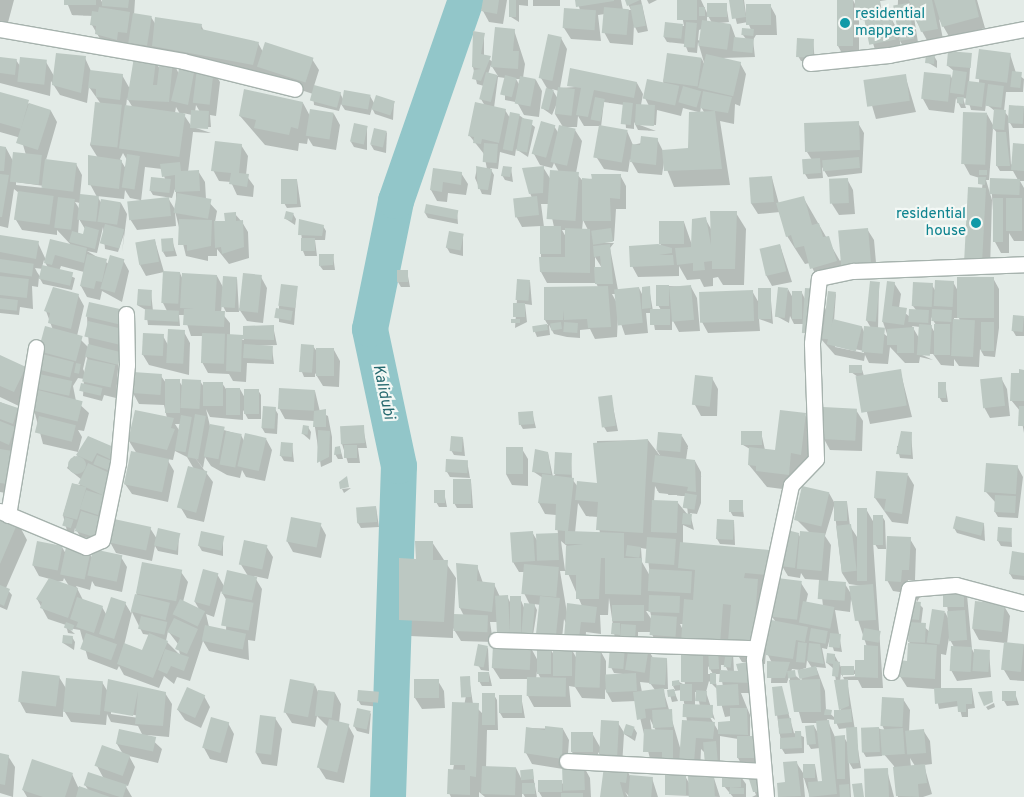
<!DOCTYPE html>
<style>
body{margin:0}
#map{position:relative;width:1024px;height:797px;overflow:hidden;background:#e3ebe7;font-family:Overpass,sans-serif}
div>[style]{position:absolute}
.shadow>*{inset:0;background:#0003;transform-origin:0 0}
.river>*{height:36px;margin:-18px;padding:0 18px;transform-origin:18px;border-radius:18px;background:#92c6c9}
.building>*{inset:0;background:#bcc8c2;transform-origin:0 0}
.round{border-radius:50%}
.roads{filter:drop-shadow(1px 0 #a6b2ad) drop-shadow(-1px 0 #a6b2ad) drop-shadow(0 1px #a6b2ad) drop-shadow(0 -1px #a6b2ad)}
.street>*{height:15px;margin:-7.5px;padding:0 7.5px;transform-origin:7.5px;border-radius:7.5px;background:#fff}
.dots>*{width:14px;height:14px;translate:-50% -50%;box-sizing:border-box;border:2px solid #f3f8f5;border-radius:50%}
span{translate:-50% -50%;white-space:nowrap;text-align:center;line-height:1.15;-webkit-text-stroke:4.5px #f3f8f5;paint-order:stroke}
.culture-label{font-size:15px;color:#0d838f}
.left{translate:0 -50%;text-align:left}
.right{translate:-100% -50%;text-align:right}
.water-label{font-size:16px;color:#26696f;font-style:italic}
</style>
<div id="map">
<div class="shadow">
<i style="clip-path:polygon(0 0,14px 0,6px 30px,0 29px)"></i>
<i style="clip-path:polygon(evenodd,66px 0,101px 0,103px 4px,103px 0,135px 0,134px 15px,151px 17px,156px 25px,201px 25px,204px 31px,258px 43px,263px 52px,312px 59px,319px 70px,314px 86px,340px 93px,343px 99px,370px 96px,374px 103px,394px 102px,393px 120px,375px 114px,372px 108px,370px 115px,345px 110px,341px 104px,339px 111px,314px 105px,313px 94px,265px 78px,214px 72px,220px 82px,216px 116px,210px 115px,211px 127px,193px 127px,211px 133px,193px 132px,188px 172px,198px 171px,205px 182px,206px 199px,217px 211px,215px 222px,226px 222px,235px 214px,242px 222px,248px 232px,249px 258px,229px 264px,217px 249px,217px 256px,208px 256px,208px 261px,186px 256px,175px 211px,176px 226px,137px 230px,130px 219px,140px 200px,130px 198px,125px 190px,124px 199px,97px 196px,102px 204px,121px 203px,127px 214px,122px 253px,124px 234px,118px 252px,105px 249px,103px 227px,97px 253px,87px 251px,109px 264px,123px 260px,129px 271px,122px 302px,102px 291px,100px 300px,87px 297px,81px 286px,84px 272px,61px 266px,59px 271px,75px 278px,72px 290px,43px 284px,39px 277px,38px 287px,32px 286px,33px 309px,20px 307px,19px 315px,0 313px,0 236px,38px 243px,46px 260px,51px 240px,72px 246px,57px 230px,57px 235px,22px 230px,16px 220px,19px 193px,14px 189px,8px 228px,0 226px,0 147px,6px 148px,13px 161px,26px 155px,21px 138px,0 132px,0 94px,51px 111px,57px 122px,46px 160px,76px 164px,82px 175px,80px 196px,97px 197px,90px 184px,98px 158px,90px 145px,101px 104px,89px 87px,87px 103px,60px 95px,51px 81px,50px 96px,0 83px,0 58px,16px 60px,20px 66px,46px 62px,54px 76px,85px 58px,91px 71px,122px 75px,130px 89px,155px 61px,160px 69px,161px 60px,136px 53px,131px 44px,124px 43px,122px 50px,103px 44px,92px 25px,93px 16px,72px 15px,66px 0,174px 64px,181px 66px,179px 74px,174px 64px,66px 0,127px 98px,133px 108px,126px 107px,127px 98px,66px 0,196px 105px,200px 112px,195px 112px,196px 105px,66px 0,176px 107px,180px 114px,175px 113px,176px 107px,66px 0,183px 113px,192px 115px,192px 127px,186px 118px,183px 113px,66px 0,123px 153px,127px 160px,126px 169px,120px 159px,123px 153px,66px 0,145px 167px,162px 169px,165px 179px,150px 190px,153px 195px,172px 198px,176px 186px,176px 211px,168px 198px,141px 201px,145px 167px,66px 0,16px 182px,44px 186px,44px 188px,16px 185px,16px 182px,66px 0,75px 202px,81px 203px,81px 212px,77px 205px,75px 202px,66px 0,79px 219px,85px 229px,84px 236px,78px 234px,79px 219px,66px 0,44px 260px,48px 268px,42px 267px,44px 260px,66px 0,35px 268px,43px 269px,41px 278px,37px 272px,35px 268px)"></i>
<i style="clip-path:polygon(484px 0,507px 0,503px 24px,489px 22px,483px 11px)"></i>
<i style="clip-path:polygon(511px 0,528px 0,528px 6px,519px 5px,519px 22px,511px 17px)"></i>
<i style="left:533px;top:0;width:27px;height:6px"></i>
<i style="clip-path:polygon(577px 0,621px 0,623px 10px,631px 10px,634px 20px,631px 10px,626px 0,641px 0,648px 31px,638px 33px,634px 25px,633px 45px,610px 43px,604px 32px,605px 14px,598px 15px,601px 41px,571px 39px,564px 28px,580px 10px)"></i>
<i style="clip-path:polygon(647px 0,657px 0,649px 4px)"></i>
<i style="clip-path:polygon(evenodd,679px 0,701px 0,708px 15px,726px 4px,729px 22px,719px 23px,731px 25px,736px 39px,746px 39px,743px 35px,751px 30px,748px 22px,737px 24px,731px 0,744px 0,746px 14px,770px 5px,776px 16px,777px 35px,756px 35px,753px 40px,755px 57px,722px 58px,740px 63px,746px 74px,740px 106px,735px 104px,734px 124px,720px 121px,730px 185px,674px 187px,664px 162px,662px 175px,638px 173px,630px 159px,628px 172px,604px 169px,597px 158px,600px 126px,584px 126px,578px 116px,577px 127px,563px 127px,575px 130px,582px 141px,576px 173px,582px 180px,620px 175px,626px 186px,626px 209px,616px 209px,614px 241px,596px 243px,614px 243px,610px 248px,618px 290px,639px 288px,643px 296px,649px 288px,653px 311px,661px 310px,658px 305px,668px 286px,691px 287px,697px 298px,700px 331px,679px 332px,672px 319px,672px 330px,655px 330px,652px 313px,646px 313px,648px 333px,625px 335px,618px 315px,617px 337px,595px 339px,590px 329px,580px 330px,580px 338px,567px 337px,554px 334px,549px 325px,550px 335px,537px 337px,533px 327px,548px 325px,545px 320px,598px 287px,596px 283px,547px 283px,541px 272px,541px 226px,522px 227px,516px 216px,515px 199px,532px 198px,530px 193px,543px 167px,551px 180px,559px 172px,554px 163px,552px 168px,540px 165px,534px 154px,554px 126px,559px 134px,563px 127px,555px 114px,557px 103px,552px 115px,542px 108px,548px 90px,541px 78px,561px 38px,567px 49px,560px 88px,637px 83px,643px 94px,641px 105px,649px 106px,645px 98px,663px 84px,668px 54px,702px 59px,705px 66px,698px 42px,697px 53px,688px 52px,685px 44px,667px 42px,664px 37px,666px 24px,684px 26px,679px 0,707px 14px,712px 23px,707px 22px,707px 14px,679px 0,702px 29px,700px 41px,698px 40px,699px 30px,702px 29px,679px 0,552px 89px,559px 91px,558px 99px,552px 89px,679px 0,604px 102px,624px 105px,626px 128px,634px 129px,634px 122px,638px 130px,656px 131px,637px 124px,656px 125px,657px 110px,681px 116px,683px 108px,698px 112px,689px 149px,663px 151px,657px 139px,633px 145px,627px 131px,601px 127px,604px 102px,679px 0,701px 107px,704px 112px,700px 113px,701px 107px,679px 0,541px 204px,549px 204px,554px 227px,544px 227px,541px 204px,679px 0,583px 220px,588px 230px,582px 230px,583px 220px,679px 0,562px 230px,566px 230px,566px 237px,562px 230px,679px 0,595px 257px,602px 268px,595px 268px,595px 257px,679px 0,612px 294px,616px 294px,617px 303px,612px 294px)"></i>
<i style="clip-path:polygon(838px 0,853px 0,857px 8px,857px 0,887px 0,880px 1px,883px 18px,890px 16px,897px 29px,898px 0,977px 0,985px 28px,950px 38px,939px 19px,943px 39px,928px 42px,914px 17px,919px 49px,906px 51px,900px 41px,901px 51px,877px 56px,866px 21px,859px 19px,859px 57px,844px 57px,838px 46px)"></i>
<i style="clip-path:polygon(evenodd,514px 30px,525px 64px,523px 78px,536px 80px,542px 91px,539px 117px,524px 115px,518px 104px,519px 92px,515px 102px,505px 100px,505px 78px,498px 77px,494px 108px,505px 110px,510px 118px,519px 115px,535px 127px,528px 157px,516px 149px,515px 156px,500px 152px,498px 169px,490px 168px,494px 175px,491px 195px,482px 194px,475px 178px,477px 168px,487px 169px,484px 154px,469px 135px,485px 106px,481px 99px,484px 86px,477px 84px,473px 67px,484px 34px,484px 56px,493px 62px,514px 30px,491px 65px,498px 76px,488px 74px,491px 65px,514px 30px,516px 79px,521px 79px,520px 86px,516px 79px)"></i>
<i style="clip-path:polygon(813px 40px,815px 62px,801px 61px,798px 56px)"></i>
<i style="clip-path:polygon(evenodd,980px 51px,1010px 54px,1016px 73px,1024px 79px,1023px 92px,1006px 92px,1004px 111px,1008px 116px,1011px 165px,1024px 145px,1024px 181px,1020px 181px,1024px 188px,1024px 241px,1014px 241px,1009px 233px,1009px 253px,1001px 253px,995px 242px,991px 180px,986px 180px,992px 200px,990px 270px,974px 269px,983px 179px,970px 175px,964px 164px,987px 114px,993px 125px,995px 111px,986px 104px,985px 111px,971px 110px,968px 99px,963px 98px,966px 108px,961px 108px,956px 98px,954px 113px,929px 110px,923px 99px,951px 76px,953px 81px,954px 71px,948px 66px,971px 54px,969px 83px,979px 84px,980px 51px,993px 128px,998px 134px,997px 166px,1000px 171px,1013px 171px,1018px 180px,989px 180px,993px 128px)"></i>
<i style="clip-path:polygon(934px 56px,937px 61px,937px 68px,927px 62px)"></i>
<i style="clip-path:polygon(905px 75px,916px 112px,876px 119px,865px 82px)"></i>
<i style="clip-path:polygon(303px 103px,310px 116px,334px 114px,340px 125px,336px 150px,313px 146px,308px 138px,307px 144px,299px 143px,298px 151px,265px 145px,240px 116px)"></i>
<i style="clip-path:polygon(1024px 107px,1024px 128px,1013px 128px,1010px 123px)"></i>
<i style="clip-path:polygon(858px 123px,864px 133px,862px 173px,828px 177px,822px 167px,823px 178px,808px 179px,805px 174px,812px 160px,807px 152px)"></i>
<i style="clip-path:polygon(367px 127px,367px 150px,354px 147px,351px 142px)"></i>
<i style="clip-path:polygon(387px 132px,386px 153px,374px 150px,371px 145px)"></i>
<i style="clip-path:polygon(241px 145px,248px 156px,246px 175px,254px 186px,253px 197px,237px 195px,231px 182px,219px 181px,213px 170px)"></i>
<i style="clip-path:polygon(511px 168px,513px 182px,505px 180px,502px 175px)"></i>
<i style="clip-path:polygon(434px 169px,461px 173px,468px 184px,466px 195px,448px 193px,447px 202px,437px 201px,431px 190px)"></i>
<i style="clip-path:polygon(772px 178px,779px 204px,803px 197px,840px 261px,867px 229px,874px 240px,877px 274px,820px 284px,810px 263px,805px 264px,787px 236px,780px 212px,758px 214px,751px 203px)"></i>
<i style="clip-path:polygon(847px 179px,853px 190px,855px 214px,839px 215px,832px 204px,831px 180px)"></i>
<i style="clip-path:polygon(297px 180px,301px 207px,287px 208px,284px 203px)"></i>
<i style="clip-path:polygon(457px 212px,458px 224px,428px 218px,425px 213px)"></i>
<i style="clip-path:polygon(736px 213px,746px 229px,744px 285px,723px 285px,718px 277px,713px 278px,713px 286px,704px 287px,700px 279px,687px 280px,679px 266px,679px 276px,638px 277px,632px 266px,663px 249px,660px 243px,684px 222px,693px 248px,705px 218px,712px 231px)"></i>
<i style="clip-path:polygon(293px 214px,296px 219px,295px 225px,286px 219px)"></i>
<i style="clip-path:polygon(300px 221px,323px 226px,326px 231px,325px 240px,315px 240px,317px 256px,305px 256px,303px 251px)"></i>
<i style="clip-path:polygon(463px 235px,463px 256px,450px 253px,447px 248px)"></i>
<i style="clip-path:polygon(172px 240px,177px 256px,166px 257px,163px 252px)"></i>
<i style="clip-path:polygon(155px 241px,164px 272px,180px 273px,183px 280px,217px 276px,224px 289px,237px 278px,239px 312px,226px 312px,222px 304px,221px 312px,230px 323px,230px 336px,244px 340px,244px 327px,273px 326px,277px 345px,253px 346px,272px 348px,274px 364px,247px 363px,246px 382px,233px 381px,229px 374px,208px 373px,202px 362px,203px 336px,191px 336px,184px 315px,179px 315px,180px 326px,148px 325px,146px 310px,137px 305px,151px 292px,153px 311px,167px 311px,163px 303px,164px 272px,146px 276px,140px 265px)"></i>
<i style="clip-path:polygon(780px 245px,792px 282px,772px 286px,766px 275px)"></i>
<i style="clip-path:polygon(333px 255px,335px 270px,323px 270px,320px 266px)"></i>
<i style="clip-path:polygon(407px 271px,410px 287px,401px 287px,398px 282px)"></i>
<i style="clip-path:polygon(261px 277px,267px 288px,263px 323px,247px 321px,239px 309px)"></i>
<i style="clip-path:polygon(evenodd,993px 278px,999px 289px,999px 328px,995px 357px,984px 356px,980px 349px,979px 367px,959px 366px,954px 359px,954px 366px,941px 365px,933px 354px,920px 354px,933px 360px,920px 357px,919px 363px,905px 363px,890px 347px,888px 364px,869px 363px,865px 355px,864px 361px,835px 355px,821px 339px,821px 344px,809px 343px,803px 324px,794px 324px,790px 316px,789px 323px,778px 317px,788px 289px,793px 298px,802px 293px,805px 299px,818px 290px,826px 310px,836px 293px,834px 321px,862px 327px,864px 332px,871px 328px,867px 321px,879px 283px,878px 329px,888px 337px,883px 322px,894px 283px,901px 294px,899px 308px,910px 317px,916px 310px,913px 306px,932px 285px,936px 292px,953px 282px,958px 291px,993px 278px,931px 317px,936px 325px,935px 333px,931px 326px,931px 317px,993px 278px,954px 318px,959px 318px,960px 321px,954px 320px,954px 318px,993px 278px,912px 326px,920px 327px,919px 338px,912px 326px,993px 278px,835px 345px,864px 351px,864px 353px,835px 347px,835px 345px)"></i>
<i style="clip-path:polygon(530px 281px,532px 305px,525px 304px,527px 322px,515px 328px,517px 299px)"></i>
<i style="clip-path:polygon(297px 287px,294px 325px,279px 322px,279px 306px)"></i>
<i style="clip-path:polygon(770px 289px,773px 324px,759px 319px,760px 331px,708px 333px,702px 322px,752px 291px,759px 303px)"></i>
<i style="clip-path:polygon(evenodd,78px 295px,84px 306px,77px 336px,89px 348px,87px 317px,122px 312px,116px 398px,104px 395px,102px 401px,83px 396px,84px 379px,78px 378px,73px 386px,76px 401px,89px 413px,84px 431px,78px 430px,82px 437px,78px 452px,43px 444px,34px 410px,40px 375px,36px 368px,53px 330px,46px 311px,78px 295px,86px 356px,88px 360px,85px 373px,83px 369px,86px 356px)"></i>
<i style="clip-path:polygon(1024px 317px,1024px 336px,1016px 336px,1013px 331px)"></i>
<i style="clip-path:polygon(184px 332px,190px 343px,189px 375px,149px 365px,143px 355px,163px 336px,168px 345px)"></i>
<i style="clip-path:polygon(313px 346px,318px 353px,334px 350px,340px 361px,339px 387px,323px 386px,315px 373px,315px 377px,304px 377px,302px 372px)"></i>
<i style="clip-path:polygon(0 356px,25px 368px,34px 384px,23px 408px,0 397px)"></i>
<i style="clip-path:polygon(861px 366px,864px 376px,900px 370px,912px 417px,870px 424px,858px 377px,851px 372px)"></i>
<i style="clip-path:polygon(1024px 371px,1024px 433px,1020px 411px,1011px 400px)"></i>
<i style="clip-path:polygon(evenodd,161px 376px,166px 383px,179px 381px,183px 387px,200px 381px,204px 387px,222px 383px,226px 389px,240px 389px,245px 398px,258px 390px,261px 395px,261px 419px,248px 419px,243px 410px,243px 420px,210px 417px,206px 409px,210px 426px,241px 435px,244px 441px,266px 439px,272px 450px,265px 481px,246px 477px,242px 470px,240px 478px,227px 475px,211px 466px,205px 457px,203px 468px,193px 455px,213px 482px,204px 522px,187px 518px,181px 508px,194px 469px,187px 457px,175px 451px,173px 460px,167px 459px,174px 471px,168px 502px,132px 494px,125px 484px,137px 454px,129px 441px,167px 418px,164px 405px,139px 404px,133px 393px,161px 376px,175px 424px,180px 424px,179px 430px,175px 424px)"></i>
<i style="clip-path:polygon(712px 378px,718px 389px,717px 416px,701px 416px,695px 405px)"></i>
<i style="clip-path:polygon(1001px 378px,1007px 389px,1010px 416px,990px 418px,984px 407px)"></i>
<i style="clip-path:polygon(945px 383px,948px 402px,942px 402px,939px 397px)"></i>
<i style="clip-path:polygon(315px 391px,320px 412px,328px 416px,332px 437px,332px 462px,321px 467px,314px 421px,285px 419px,279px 408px)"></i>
<i style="clip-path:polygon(611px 397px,618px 431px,607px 432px,604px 427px)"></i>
<i style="clip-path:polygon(0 402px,17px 409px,24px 420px,12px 494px,0 492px)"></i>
<i style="clip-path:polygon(264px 408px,275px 409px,278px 414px,277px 434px,265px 433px,262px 428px)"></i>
<i style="clip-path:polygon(856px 410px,863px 421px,862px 451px,830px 450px,824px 439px)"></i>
<i style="clip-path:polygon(532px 412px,536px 428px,523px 429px,520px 424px)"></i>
<i style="clip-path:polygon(805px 415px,815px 431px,810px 471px,800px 469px,798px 491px,767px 487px,749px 465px,750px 449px,743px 445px,761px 432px,765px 450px,777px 452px)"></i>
<i style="clip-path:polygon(308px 427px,311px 432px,310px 440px,303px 434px)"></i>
<i style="clip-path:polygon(363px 427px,367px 448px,358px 448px,360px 463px,348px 463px,342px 444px)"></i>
<i style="clip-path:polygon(911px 433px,913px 459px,900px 458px,897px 446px,902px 446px)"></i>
<i style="clip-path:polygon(evenodd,682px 436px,688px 446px,686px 460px,695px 461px,701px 472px,701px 503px,697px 514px,690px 513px,694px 530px,683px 525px,683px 544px,768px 551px,780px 579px,801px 583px,808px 594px,806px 603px,823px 606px,820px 580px,805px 579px,801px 573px,800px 578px,788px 576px,782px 566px,798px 534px,801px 538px,809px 532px,796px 519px,829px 493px,834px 502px,847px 502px,850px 526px,859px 540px,866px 509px,874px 523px,882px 516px,885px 521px,886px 549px,878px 549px,873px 541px,883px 688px,862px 688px,858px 680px,847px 680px,861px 768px,853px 769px,850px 764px,848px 728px,839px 729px,835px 720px,827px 719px,835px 737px,844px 737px,848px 744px,851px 797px,810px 797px,803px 775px,805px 797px,779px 797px,778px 784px,786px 783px,796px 762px,805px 776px,815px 765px,818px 782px,824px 782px,820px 748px,811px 749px,808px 744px,814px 726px,819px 735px,817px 723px,802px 723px,789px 676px,787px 683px,771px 683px,772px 663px,766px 651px,765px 664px,742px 662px,733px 647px,733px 653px,734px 672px,739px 672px,738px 665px,757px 693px,741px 693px,750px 715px,750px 738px,767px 769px,744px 769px,738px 758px,738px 739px,720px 736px,720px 768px,701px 749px,700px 773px,687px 772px,679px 759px,679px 771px,651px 763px,636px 701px,612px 702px,605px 689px,605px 699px,582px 698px,575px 687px,569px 686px,571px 707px,534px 707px,528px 696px,528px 679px,500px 679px,493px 668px,505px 647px,497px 622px,490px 622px,493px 642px,461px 641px,453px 628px,453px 638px,410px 636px,400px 620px,417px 560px,432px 542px,456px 578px,454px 616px,464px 616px,460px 608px,477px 566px,483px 583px,494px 584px,500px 597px,507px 596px,511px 604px,520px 598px,525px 610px,530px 605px,524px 593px,525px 572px,519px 572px,513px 562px,532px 532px,538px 542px,537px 535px,558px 534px,556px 515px,545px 514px,539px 503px,543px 478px,534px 472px,548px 453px,553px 477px,571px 455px,572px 479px,578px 487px,598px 485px,597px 441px,648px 440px,661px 457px,657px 450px,682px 436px,655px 486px,659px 493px,686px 496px,688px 515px,678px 503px,654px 502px,655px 486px,682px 436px,578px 503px,586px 516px,598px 517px,600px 534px,575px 533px,578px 503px,682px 436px,834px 506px,842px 573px,849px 584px,863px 586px,850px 592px,845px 584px,828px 582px,831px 545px,825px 536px,834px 506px,682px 436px,561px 541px,568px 547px,567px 570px,565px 570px,561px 541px,682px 436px,641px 548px,647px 549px,650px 576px,642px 562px,641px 548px,682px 436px,560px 571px,567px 571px,582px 606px,567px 613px,560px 571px,682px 436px,775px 595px,772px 617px,776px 622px,768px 621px,775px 595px,682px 436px,609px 598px,615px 639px,622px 639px,622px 635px,625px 640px,638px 640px,638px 632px,651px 632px,657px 645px,682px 652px,685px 685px,679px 682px,673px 686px,675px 690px,669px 691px,672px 702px,678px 701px,674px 691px,682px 690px,687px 721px,681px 751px,663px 689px,668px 689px,667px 659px,653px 658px,648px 649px,629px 655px,624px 647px,611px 667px,614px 673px,632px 675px,606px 676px,606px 661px,600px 650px,585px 650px,586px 632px,601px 634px,600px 615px,608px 615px,609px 598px,682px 436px,851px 599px,867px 647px,865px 662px,856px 672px,853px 668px,841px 667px,835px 656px,827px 663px,834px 669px,841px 711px,835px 718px,826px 710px,825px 691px,816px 667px,826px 668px,822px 648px,827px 649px,830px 638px,834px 651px,842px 652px,835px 610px,850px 612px,851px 599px,682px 436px,534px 604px,541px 605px,538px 661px,531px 648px,537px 610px,534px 604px,682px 436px,646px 611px,650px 611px,652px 620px,646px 611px,682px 436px,564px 619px,577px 648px,577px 659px,572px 650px,554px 655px,549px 647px,561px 648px,564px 619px,682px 436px,680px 624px,684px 624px,683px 630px,680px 624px,682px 436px,807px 660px,812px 668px,799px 670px,806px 668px,807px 660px,682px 436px,721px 665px,725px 665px,728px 671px,721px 671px,721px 665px,682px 436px,708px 666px,713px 674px,708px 674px,708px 666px,682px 436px,792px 669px,800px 670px,802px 681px,791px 672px,792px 669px,682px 436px,537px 671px,541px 679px,536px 679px,537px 671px,682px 436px,841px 673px,845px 681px,840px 681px,841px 673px,682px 436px,714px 674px,721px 674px,723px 687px,717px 687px,714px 674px,682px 436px,843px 674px,860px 674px,860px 676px,843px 677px,843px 674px,682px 436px,709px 681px,717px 689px,725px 717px,731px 716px,731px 723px,719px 732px,708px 714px,715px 720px,706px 692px,709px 681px,682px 436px,640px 682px,650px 683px,655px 690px,642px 692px,640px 682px,682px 436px,695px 692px,697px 692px,700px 706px,695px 705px,695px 692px,682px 436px,650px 719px,656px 731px,652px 733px,650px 719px)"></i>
<i style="clip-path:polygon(463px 438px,465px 456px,454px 455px,451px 450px)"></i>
<i style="clip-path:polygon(292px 444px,294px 462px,284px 461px,281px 456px)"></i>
<i style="clip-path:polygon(340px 448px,343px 459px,338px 459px,335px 454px)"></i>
<i style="clip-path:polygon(507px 448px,522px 449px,528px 459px,528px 486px,512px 485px,506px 474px)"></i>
<i style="clip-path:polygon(116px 449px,98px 541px,80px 536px,75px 528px,74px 533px,67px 531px,63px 515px,73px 484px,80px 485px,82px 480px,67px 468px,74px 456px,79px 459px,77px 455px)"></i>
<i style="clip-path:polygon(467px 461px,470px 478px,450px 477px,447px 472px)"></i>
<i style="clip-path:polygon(987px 464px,1017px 466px,1023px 477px,1018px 518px,998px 517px,995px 512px,996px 503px,986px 492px)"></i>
<i style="clip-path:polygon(908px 475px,914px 485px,908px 524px,892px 522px,875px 498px)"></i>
<i style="clip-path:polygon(471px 481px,473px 508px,457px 508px,454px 503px)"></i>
<i style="clip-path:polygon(351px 488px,344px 493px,342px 489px)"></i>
<i style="clip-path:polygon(444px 492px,447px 507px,439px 507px,436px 502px)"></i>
<i style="clip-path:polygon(742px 502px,744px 517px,733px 516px,730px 511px)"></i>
<i style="clip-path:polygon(376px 507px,379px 527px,361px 528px,358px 523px)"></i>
<i style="clip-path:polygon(0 515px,18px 523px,27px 540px,6px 588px,12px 595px,7px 610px,0 607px)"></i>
<i style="clip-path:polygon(734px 521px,735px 545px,720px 544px,717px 539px)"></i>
<i style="clip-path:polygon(320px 524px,326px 535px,321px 558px,293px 552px,287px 541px)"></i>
<i style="clip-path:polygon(984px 524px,985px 541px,957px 533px,954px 528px)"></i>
<i style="clip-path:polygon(150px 528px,157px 539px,179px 534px,178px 555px,158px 551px,155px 546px,152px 561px,116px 553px,110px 542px)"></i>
<i style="clip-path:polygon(1011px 530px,1012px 547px,1001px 546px,998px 541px)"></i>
<i style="clip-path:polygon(223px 538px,223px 556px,202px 551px,199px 546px)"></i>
<i style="clip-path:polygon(910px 539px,916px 549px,915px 580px,908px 580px,906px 593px,893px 591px,887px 580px)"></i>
<i style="clip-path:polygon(evenodd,266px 546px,273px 557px,268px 579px,254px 576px,262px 589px,255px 641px,248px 640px,249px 660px,209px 651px,203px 641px,190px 681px,177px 677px,174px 684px,164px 676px,159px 688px,124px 675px,119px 666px,117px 670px,88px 659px,80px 630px,68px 628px,75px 634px,68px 633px,66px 625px,48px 619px,37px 599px,50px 579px,39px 576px,33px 565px,62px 547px,66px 554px,89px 553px,93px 559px,121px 557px,127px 567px,122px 592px,95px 586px,92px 581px,90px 590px,76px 586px,83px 600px,102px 607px,106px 614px,125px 603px,131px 613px,137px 593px,181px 572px,188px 582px,183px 602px,199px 609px,195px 602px,217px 574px,224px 586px,248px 576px,240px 563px,266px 546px,64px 578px,69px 586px,56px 582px,63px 581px,64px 578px,266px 546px,221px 591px,227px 601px,226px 631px,209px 627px,206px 614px,214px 617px,221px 591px,266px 546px,132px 612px,143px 634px,150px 635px,143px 651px,122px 654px,132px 612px,266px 546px,168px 631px,178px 644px,180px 655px,166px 641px,168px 631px)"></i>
<i style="clip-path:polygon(1024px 555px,1024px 580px,1013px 579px,1010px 574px)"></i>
<i style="clip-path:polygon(913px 589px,922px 593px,917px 602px,923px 608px,921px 624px,930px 632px,945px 612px,949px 620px,945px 590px,967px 595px,972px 649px,975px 655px,989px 651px,991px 677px,957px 681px,951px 670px,954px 647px,949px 638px,946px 655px,941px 654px,941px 689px,972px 689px,975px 708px,968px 709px,968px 717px,962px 717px,959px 706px,939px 709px,935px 689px,907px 687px,900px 676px,909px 662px,910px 618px,917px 602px)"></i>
<i style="clip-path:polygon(1004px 606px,1010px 616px,1007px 644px,1024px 645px,1024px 681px,1010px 680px,1004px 670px,1005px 643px,979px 640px,973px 629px)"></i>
<i style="clip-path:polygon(72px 637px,75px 642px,74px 650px,63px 643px)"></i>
<i style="clip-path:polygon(488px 647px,489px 671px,481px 670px,478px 665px)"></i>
<i style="clip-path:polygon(489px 673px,492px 686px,482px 686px,479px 681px)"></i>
<i style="clip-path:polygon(evenodd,59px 677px,67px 690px,102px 682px,108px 692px,109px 681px,165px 693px,172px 704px,169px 737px,147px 735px,162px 749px,158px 763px,129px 756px,135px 767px,128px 786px,125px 785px,132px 797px,27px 797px,23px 790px,72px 774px,78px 787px,89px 791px,85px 785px,104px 779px,97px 766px,123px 754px,117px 744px,143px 736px,138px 726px,111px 722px,107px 714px,106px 725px,71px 722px,63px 709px,63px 717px,26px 713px,20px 702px,59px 677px,111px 711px,140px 716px,139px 718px,111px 714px,111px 711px)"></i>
<i style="clip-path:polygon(469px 678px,473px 704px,484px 715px,494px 695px,497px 700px,498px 730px,487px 730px,486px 768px,516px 768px,522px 780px,532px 770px,537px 797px,525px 797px,522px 792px,522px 797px,485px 797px,479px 792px,479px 797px,451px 797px,449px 793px)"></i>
<i style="clip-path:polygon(438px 681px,444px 691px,445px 708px,422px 709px,415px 698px)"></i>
<i style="clip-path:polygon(315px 685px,318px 692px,335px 693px,341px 704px,339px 723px,348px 725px,354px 736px,344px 783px,326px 779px,319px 768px,328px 727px,317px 716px,315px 727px,292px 723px,285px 712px)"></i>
<i style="clip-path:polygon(781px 687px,794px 733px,804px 737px,804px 753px,785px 754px,782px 749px,777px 715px)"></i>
<i style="clip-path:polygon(378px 693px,380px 707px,361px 705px,358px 700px)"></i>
<i style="clip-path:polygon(1015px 693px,1019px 705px,1007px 706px,1004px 701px)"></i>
<i style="clip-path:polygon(204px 696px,210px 707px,201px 728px,185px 720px,178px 710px)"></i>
<i style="clip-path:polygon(521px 696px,525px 718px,503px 718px,500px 713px)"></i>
<i style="clip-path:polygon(evenodd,903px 699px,910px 710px,909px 732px,923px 730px,930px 741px,932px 764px,924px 765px,932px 794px,923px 797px,898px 797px,894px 766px,882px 752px,882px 756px,866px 757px,863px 752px,878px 728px,885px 731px,882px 725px,903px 699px,910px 758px,915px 766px,911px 767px,910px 758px)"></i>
<i style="clip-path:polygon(994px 703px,995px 707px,988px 710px,986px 707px)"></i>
<i style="clip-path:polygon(371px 713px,369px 734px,357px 731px,354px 726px)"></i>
<i style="clip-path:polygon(275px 718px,282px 729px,277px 766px,262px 764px,256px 753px)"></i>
<i style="clip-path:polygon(228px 723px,234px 734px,227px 763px,210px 759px,204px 748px)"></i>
<i style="clip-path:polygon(618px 723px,625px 734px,634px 728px,637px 733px,635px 741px,624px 734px,622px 766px,606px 765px,598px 752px,598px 763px,578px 763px,572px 752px,592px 733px,600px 747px)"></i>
<i style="clip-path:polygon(528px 728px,563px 729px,569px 740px,567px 767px,584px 767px,590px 778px,591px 797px,542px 797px,539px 792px,561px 781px,564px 786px,563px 769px,532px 764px,526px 753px)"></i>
<i style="clip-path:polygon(0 755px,8px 756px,15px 767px,13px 797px,0 793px)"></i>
<i style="clip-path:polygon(627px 770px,630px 776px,652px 778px,658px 797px,630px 797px,625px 792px,628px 797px,602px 797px)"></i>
<i style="clip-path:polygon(887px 770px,894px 797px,867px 797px)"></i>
<i style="clip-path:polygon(713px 775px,720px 797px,667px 795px,685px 776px,689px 783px)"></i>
<i style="clip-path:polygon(741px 777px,746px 784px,746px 797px,733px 797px,724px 786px)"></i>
<i style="clip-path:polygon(749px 777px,768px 797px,752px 797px,756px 795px)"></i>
</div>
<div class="river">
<i style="left:388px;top:797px;width:331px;rotate:-88.1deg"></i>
<i style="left:399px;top:466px;width:140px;rotate:-102deg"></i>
<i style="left:370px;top:329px;width:131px;rotate:-78.5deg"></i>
<i style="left:396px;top:201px;width:213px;rotate:-70.8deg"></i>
</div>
<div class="building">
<i style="left:64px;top:0;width:32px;height:5px"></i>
<i style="clip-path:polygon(102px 0,129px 0,128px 8px,102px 6px)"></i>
<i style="clip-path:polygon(483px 0,499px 0,497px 14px,481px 11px)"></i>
<i style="left:509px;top:0;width:7px;height:17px"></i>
<i style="clip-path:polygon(575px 0,614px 0,614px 1px,576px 7px)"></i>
<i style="clip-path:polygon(625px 0,640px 0,627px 6px)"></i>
<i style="left:677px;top:0;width:20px;height:20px"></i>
<i style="clip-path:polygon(729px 0,743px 0,746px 17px,732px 19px)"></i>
<i style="left:837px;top:0;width:16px;height:46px"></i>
<i style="left:855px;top:0;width:25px;height:17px"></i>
<i style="clip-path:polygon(909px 0,932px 0,938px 29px,921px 32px)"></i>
<i style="clip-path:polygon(934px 0,975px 0,979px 17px,942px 27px)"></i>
<i style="left:707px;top:3px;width:20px;height:14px"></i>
<i style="left:908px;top:3px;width:36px;height:15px;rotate:80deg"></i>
<i style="left:642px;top:4px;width:22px;height:12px;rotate:80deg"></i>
<i style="left:771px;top:4px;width:21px;height:25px;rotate:90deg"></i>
<i style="clip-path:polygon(99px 7px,130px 12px,127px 33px,118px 32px,117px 40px,95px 34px,96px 26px,90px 25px,92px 11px,98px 12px)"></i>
<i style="left:604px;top:7px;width:25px;height:26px;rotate:5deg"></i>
<i style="left:699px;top:7px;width:6px;height:9px"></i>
<i style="left:564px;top:8px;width:32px;height:20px;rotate:4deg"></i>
<i style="left:133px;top:13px;width:19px;height:30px;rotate:9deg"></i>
<i style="left:891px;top:15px;width:25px;height:27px;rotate:79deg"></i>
<i style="clip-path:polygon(155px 17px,202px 24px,201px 29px,259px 42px,253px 65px,152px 46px)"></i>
<i style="left:702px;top:20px;width:29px;height:26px;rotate:8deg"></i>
<i style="left:665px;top:22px;width:18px;height:15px;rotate:6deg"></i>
<i style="left:686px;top:22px;width:11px;height:25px;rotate:5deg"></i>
<i style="clip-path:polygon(495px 27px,515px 29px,513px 51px,519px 51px,518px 69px,491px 67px)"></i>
<i style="left:742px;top:28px;width:12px;height:7px;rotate:5deg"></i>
<i style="clip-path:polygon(473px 31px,485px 33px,481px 54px,491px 56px,481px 81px,472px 79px,474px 70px,481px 69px,472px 67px)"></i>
<i style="left:548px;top:34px;width:14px;height:45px;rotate:12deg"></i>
<i style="left:734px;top:37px;width:20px;height:14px;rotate:6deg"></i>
<i style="left:797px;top:38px;width:17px;height:19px;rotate:3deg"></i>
<i style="left:265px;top:42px;width:51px;height:26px;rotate:18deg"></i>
<i style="left:979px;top:49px;width:32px;height:30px;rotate:7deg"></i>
<i style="left:948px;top:51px;width:24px;height:15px;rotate:5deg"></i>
<i style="clip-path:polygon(56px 53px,86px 56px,81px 93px,52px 85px)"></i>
<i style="left:667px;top:53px;width:35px;height:29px;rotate:8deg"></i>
<i style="left:706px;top:54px;width:36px;height:35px;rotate:13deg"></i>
<i style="left:926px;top:54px;width:9px;height:9px;rotate:6deg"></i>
<i style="left:0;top:57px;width:17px;height:16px;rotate:7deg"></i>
<i style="left:20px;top:57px;width:27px;height:25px;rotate:6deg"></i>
<i style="clip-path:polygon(134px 57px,156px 60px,153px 85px,157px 85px,160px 59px,173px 61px,169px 102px,127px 100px)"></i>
<i style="clip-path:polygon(180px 65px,195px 67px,188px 105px,171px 101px)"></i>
<i style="left:197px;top:68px;width:17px;height:35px;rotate:7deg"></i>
<i style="clip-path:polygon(570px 68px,637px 82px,634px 98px,594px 90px,588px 117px,576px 115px,581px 88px,567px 86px)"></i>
<i style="clip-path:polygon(90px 70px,123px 74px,120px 100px,96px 97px,96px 89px,88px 88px)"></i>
<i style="left:953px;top:70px;width:14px;height:23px;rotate:8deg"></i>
<i style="left:1012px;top:71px;width:10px;height:16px;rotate:6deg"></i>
<i style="left:486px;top:72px;width:12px;height:28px;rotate:14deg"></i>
<i style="left:924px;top:72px;width:27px;height:27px;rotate:6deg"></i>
<i style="left:906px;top:74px;width:27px;height:43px;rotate:82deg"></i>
<i style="left:505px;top:75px;width:12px;height:20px;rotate:14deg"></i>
<i style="left:520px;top:76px;width:16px;height:28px;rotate:11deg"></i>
<i style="left:647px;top:79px;width:33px;height:20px;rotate:12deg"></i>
<i style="left:968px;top:81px;width:17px;height:24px;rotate:7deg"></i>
<i style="left:988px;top:84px;width:16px;height:22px;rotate:7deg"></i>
<i style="left:314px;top:85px;width:28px;height:16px;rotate:15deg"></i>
<i style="left:683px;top:86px;width:19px;height:17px;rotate:16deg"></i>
<i style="left:558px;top:87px;width:17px;height:27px;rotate:7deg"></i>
<i style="left:546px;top:88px;width:8px;height:21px;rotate:14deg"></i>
<i style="clip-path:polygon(244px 89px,303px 102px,298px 129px,291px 127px,289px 135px,254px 128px,256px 120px,239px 116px)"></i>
<i style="left:344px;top:90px;width:27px;height:15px;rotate:10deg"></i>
<i style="clip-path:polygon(703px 91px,732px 97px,728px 113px,715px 111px,722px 169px,664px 171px,662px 150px,688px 148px,689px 112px,715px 111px,700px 108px)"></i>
<i style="clip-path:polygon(0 92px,29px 100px,21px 129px,0 123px)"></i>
<i style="left:376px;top:95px;width:20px;height:15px;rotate:18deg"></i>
<i style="left:595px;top:97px;width:10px;height:23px;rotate:11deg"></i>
<i style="clip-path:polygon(957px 97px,964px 97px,963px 104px,957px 103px)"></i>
<i style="left:95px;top:102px;width:27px;height:43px;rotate:6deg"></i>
<i style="clip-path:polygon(475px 102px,506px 109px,499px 143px,482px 139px,481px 144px,473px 143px,474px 137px,468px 136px)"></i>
<i style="left:623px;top:102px;width:10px;height:22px;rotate:6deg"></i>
<i style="left:29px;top:103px;width:23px;height:42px;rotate:18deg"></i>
<i style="left:636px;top:104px;width:19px;height:21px;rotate:3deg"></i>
<i style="left:125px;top:105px;width:61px;height:44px;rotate:8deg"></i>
<i style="left:1009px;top:105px;width:15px;height:18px;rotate:4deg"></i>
<i style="left:310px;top:109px;width:24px;height:27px;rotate:9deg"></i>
<i style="left:994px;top:109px;width:12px;height:20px;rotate:5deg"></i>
<i style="left:191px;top:110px;width:18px;height:18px;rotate:3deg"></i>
<i style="left:510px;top:112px;width:10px;height:38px;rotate:11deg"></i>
<i style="left:963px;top:112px;width:24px;height:52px;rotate:2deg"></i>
<i style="left:522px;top:118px;width:11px;height:33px;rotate:10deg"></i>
<i style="left:541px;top:121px;width:15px;height:34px;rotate:16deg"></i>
<i style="left:859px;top:121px;width:29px;height:55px;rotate:88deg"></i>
<i style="left:354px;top:123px;width:14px;height:19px;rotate:12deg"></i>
<i style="left:559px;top:125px;width:17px;height:38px;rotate:13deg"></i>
<i style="left:599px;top:125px;width:29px;height:33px;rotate:10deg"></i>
<i style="left:374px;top:128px;width:13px;height:17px;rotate:13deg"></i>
<i style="clip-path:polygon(996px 132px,1006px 132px,1010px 166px,996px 166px)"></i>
<i style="clip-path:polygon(641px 136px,658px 138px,656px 165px,630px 162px,632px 144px,640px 145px)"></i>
<i style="clip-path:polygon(215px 141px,242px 144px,239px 173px,249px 174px,247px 187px,229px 184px,231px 173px,211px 171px)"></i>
<i style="left:484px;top:143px;width:14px;height:19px;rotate:4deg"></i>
<i style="clip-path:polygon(1013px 143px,1024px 144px,1024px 171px,1011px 170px)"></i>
<i style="clip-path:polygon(0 146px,6px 147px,4px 171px,0 171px)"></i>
<i style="left:13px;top:152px;width:29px;height:30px;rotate:6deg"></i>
<i style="left:127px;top:154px;width:13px;height:34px;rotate:9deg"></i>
<i style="clip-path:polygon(88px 155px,122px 160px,119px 189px,88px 185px)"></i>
<i style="left:859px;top:157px;width:11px;height:37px;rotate:85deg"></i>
<i style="left:820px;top:158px;width:15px;height:18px;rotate:86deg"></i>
<i style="left:45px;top:159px;width:32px;height:29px;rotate:7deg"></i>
<i style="clip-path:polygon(180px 162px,181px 171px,199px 170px,200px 191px,175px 192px,175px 175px,162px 177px,160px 164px)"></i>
<i style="clip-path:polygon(476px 166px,492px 169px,488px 190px,478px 189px)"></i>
<i style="clip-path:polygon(503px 166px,512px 167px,510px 177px,501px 176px)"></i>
<i style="clip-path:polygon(544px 166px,543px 193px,529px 194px,522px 168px)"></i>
<i style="clip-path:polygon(433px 168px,462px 172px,461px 185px,443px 182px,442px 192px,430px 190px)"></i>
<i style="left:550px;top:170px;width:29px;height:49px;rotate:4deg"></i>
<i style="left:979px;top:170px;width:8px;height:5px"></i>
<i style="clip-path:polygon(0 174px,9px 175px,2px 217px,0 217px)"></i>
<i style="clip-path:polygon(591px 174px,621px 174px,620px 199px,610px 198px,611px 221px,582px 221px,582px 178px,592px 179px)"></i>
<i style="left:772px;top:176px;width:26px;height:23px;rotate:86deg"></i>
<i style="left:151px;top:177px;width:20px;height:14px;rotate:6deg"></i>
<i style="clip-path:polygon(978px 177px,986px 177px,985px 185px,978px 184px)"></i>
<i style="left:848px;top:178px;width:25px;height:19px;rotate:88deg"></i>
<i style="left:990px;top:178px;width:30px;height:16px;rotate:2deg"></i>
<i style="left:281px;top:179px;width:16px;height:25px"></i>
<i style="left:968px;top:187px;width:18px;height:72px;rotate:3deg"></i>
<i style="left:18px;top:191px;width:36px;height:29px;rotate:8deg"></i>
<i style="left:177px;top:193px;width:35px;height:20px;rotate:10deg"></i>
<i style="left:80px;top:194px;width:19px;height:26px;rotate:6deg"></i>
<i style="left:537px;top:196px;width:19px;height:24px;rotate:84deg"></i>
<i style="clip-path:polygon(804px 196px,812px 225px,819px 223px,823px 237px,829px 236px,837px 261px,810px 269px,804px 246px,795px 248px,791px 235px,786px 237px,776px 203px)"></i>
<i style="left:58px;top:197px;width:17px;height:31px;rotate:7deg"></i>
<i style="left:169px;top:197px;width:19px;height:42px;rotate:84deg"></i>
<i style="left:993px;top:198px;width:10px;height:44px"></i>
<i style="left:1006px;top:198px;width:16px;height:33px"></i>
<i style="left:101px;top:199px;width:20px;height:23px;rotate:9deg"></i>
<i style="left:426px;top:204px;width:33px;height:9px;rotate:11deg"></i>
<i style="left:286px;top:211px;width:8px;height:8px;rotate:14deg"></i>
<i style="clip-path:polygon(710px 211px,737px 211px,735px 269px,712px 269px,712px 261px,704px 262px,705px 270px,693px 271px,693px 263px,677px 265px,675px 248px,691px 247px,692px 219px,706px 217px,711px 245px)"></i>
<i style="clip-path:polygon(236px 212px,236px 221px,243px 220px,244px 247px,222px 254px,221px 247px,215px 248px,214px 221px,225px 221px,224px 213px)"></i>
<i style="clip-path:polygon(179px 219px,212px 220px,211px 246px,187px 251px,187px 245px,178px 245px)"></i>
<i style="clip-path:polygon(299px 219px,324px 225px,322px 236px,298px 235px)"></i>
<i style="left:659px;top:221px;width:25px;height:23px"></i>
<i style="left:105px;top:224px;width:20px;height:20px;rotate:15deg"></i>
<i style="clip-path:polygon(85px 226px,99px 230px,95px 249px,69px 242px,72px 231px,83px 234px)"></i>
<i style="left:540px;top:226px;width:21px;height:28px"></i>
<i style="clip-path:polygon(565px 228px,590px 229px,590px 273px,540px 272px,539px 257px,565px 257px)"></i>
<i style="left:611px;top:228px;width:14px;height:20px;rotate:82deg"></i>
<i style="left:868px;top:228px;width:35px;height:30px;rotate:85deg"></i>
<i style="left:449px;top:231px;width:15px;height:17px;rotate:11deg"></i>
<i style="clip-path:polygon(0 235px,39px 241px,36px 259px,0 252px)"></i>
<i style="left:173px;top:238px;width:13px;height:12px;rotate:86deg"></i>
<i style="left:301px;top:238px;width:14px;height:13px"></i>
<i style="clip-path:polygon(50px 239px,87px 248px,84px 263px,55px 255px,52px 265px,44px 263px)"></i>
<i style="left:155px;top:239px;width:23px;height:20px;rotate:80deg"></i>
<i style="clip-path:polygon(610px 244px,613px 284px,595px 284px,594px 267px,601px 267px,600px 256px,594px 257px,593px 246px)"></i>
<i style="clip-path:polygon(658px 244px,672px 248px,672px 253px,659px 255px,673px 255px,674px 265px,630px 267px,629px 246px)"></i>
<i style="left:780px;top:244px;width:28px;height:21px;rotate:77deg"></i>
<i style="clip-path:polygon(87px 254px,107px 259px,102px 282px,96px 281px,94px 289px,80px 286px)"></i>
<i style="clip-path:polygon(319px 254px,334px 254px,333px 265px,319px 266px)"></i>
<i style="left:110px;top:255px;width:15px;height:35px;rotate:16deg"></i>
<i style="left:0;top:259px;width:34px;height:13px;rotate:8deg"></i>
<i style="left:42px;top:265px;width:32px;height:14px;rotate:13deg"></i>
<i style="left:397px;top:270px;width:11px;height:12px"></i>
<i style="left:163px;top:271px;width:17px;height:32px;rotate:3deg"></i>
<i style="clip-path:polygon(182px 273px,217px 275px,215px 311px,225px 311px,224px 327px,183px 325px,184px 309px,194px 309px,180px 308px)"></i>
<i style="left:243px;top:273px;width:19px;height:38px;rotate:6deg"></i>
<i style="left:0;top:276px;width:29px;height:19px;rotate:6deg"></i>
<i style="left:223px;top:276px;width:14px;height:31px;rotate:4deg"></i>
<i style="left:957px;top:277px;width:37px;height:41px"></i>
<i style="left:517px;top:279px;width:13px;height:21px;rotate:4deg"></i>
<i style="left:935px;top:280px;width:19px;height:26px;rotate:3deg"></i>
<i style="left:870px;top:281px;width:10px;height:40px;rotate:6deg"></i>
<i style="clip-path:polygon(887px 281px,895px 282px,892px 306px,907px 308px,904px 325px,882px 322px)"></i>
<i style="left:913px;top:282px;width:20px;height:24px;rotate:3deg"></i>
<i style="left:281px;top:284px;width:17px;height:22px;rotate:7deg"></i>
<i style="left:656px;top:285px;width:13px;height:21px"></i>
<i style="left:691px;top:285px;width:35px;height:22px;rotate:85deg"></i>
<i style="clip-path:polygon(608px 286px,611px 327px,588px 328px,587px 319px,564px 320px,563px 310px,563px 320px,544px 320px,544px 287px)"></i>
<i style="clip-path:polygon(650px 286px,651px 308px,642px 309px,642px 287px)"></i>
<i style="clip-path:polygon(53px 287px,79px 294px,71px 329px,48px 323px,50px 313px,44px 311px)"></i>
<i style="left:639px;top:287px;width:36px;height:25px;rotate:84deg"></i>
<i style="left:778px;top:287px;width:10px;height:30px;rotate:6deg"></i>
<i style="left:758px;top:288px;width:13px;height:31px"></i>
<i style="left:805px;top:288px;width:14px;height:45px;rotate:4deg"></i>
<i style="left:138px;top:289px;width:14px;height:16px;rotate:4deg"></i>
<i style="left:753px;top:290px;width:31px;height:54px;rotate:88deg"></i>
<i style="left:792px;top:291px;width:10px;height:28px"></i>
<i style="left:828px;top:291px;width:8px;height:48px;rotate:7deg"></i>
<i style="left:0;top:298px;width:18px;height:11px;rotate:6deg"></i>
<i style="left:89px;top:302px;width:35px;height:15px;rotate:13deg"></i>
<i style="left:513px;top:303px;width:12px;height:14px"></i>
<i style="left:276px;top:308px;width:17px;height:10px;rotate:10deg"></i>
<i style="left:145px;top:309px;width:34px;height:11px;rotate:3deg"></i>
<i style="left:670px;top:309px;width:16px;height:20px;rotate:90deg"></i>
<i style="left:909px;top:309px;width:20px;height:13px;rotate:3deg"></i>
<i style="left:932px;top:309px;width:20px;height:12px;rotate:3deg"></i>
<i style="left:1013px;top:315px;width:11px;height:16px;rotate:5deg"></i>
<i style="left:511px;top:319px;width:9px;height:4px"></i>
<i style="left:833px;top:319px;width:30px;height:26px;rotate:14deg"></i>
<i style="left:953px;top:319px;width:22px;height:37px;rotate:3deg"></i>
<i style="left:88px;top:321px;width:36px;height:16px;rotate:13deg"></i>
<i style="left:561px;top:322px;width:7px;height:11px;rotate:82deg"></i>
<i style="left:564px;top:322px;width:14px;height:10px;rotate:4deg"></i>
<i style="left:981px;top:322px;width:13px;height:29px"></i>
<i style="left:547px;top:324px;width:6px;height:15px;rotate:81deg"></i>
<i style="left:919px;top:324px;width:13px;height:31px;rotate:4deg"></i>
<i style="left:934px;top:324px;width:16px;height:31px"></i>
<i style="clip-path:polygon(274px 325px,274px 340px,242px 339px,241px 372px,226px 371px,227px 334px,243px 335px,243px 326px)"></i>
<i style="left:45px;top:326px;width:39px;height:26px;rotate:15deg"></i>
<i style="left:864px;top:326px;width:21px;height:26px;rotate:5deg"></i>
<i style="clip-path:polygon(914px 327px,914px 353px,897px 353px,897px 345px,887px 345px,887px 329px)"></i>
<i style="left:168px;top:329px;width:17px;height:34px;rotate:3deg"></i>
<i style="left:143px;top:333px;width:21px;height:22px;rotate:3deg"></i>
<i style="left:202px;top:333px;width:23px;height:30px;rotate:2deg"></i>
<i style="left:88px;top:344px;width:34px;height:13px;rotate:14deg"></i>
<i style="left:244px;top:344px;width:29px;height:14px;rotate:4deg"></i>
<i style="left:301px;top:344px;width:13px;height:28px;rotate:4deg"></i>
<i style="left:316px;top:348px;width:18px;height:28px"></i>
<i style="left:38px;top:353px;width:37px;height:16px;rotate:14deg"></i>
<i style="clip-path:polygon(0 355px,26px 367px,14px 392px,0 386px)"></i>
<i style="left:87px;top:359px;width:29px;height:23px;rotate:12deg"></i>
<i style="left:76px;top:363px;width:5px;height:10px;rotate:11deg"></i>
<i style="left:849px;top:365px;width:13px;height:8px"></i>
<i style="left:901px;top:369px;width:37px;height:46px;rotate:81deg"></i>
<i style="clip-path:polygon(1019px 369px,1024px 370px,1024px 401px,1010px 401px,1011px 373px,1019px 373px)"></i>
<i style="left:133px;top:372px;width:29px;height:21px;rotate:4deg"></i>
<i style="left:39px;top:374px;width:34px;height:15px;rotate:12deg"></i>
<i style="left:695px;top:375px;width:18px;height:30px;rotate:6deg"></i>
<i style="left:1002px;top:377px;width:29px;height:22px;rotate:84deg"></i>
<i style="left:165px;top:379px;width:15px;height:34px"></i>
<i style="left:182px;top:379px;width:19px;height:29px;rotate:3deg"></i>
<i style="left:203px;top:382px;width:20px;height:24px"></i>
<i style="left:938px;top:382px;width:8px;height:16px"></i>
<i style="left:81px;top:383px;width:22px;height:8px;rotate:13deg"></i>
<i style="left:226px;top:388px;width:14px;height:27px"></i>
<i style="left:279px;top:388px;width:36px;height:21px;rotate:3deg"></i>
<i style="left:244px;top:389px;width:15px;height:25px"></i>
<i style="left:38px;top:390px;width:46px;height:21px;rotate:14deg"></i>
<i style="left:612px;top:395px;width:31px;height:14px;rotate:83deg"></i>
<i style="clip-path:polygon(0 402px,18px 408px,13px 424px,0 419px)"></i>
<i style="left:263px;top:406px;width:13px;height:22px;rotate:4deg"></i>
<i style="clip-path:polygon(1019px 406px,1024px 406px,1024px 426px,1018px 426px)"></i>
<i style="left:823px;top:407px;width:34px;height:32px;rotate:3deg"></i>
<i style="clip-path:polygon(326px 409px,326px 427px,313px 427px,314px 411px)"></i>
<i style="clip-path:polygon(135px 410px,174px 418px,171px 428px,175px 429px,167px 450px,128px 441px)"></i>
<i style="clip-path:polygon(780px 410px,806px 413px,801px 455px,791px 453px,789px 475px,756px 471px,756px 466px,748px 465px,749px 447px,775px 450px)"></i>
<i style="left:533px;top:411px;width:13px;height:15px;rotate:86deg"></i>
<i style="left:195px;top:414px;width:11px;height:44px;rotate:10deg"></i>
<i style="left:181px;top:415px;width:11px;height:36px;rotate:10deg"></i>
<i style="left:39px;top:416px;width:38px;height:17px;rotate:14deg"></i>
<i style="clip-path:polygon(0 421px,15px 427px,9px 445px,0 441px)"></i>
<i style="left:210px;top:424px;width:15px;height:33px;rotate:11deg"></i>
<i style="left:303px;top:425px;width:6px;height:9px;rotate:9deg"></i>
<i style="left:364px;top:425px;width:18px;height:24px;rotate:87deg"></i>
<i style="clip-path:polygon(318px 430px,330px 431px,329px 457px,317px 463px)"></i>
<i style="left:226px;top:431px;width:16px;height:34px;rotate:11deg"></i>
<i style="left:741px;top:431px;width:21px;height:14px"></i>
<i style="clip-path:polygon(901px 431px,912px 432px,911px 455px,896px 454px)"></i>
<i style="left:658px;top:432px;width:24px;height:18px;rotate:5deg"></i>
<i style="left:245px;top:433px;width:22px;height:34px;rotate:13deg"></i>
<i style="clip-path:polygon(88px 436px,116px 448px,112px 460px,97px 453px,92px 462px,76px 455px)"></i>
<i style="left:451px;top:436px;width:12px;height:15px;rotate:5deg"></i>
<i style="clip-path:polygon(648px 439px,643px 533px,596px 530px,598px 502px,575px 500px,577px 481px,597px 483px,593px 443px)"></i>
<i style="left:281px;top:442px;width:12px;height:14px;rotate:5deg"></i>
<i style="left:344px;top:445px;width:13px;height:13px"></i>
<i style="clip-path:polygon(340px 446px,341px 454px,334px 455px,335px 447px)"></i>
<i style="left:506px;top:447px;width:17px;height:27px"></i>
<i style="clip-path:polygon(0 449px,13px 451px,7px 484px,0 483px)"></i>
<i style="clip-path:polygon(535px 449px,548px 452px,551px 474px,532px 472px)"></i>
<i style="left:131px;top:451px;width:39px;height:34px;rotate:12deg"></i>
<i style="left:555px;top:452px;width:17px;height:22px;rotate:3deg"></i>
<i style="left:97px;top:455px;width:16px;height:10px;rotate:22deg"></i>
<i style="clip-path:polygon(655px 455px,695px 460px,696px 492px,687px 491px,688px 487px,652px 482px)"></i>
<i class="round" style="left:68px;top:456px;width:18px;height:18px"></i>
<i style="left:446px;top:459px;width:22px;height:13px;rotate:3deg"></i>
<i style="left:88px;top:463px;width:29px;height:23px;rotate:25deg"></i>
<i style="left:986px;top:463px;width:32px;height:29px;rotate:4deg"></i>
<i style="left:188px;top:466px;width:20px;height:43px;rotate:15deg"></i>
<i style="clip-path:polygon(876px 471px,908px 473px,902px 514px,884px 511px,886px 499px,874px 498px)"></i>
<i style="clip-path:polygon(542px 474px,574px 478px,568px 531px,624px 533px,624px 558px,642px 558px,641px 595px,605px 594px,605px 558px,601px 558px,599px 599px,576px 599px,576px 575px,565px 575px,566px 546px,583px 544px,565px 544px,565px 531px,555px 530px,556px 504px,538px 503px)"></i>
<i style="clip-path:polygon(347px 476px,349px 487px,340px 489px,339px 482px)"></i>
<i style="left:471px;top:479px;width:25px;height:18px;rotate:90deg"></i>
<i style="left:72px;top:483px;width:15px;height:34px;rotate:16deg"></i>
<i style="left:802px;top:486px;width:28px;height:35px;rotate:13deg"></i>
<i style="left:86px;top:490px;width:19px;height:20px;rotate:18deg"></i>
<i style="left:434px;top:490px;width:11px;height:13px"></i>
<i style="left:685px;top:493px;width:12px;height:15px;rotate:9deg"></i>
<i style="left:995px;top:495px;width:21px;height:17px;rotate:3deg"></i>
<i style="left:652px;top:500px;width:26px;height:32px;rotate:2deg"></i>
<i style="left:729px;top:500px;width:14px;height:12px"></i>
<i style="left:834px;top:501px;width:13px;height:20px"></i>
<i style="left:376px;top:506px;width:16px;height:20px;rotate:86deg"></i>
<i style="left:857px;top:508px;width:10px;height:73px"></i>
<i style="left:81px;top:511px;width:21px;height:21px;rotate:17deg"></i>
<i style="left:683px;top:513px;width:9px;height:11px;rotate:6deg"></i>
<i style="clip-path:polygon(0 514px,18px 522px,0 564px)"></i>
<i style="left:873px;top:515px;width:10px;height:30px"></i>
<i style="left:956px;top:516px;width:29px;height:13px;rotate:14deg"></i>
<i style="left:65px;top:517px;width:9px;height:9px;rotate:18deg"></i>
<i style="left:291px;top:517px;width:31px;height:25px;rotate:11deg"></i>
<i style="left:114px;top:519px;width:38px;height:24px;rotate:12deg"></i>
<i style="left:717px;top:519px;width:17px;height:20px;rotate:3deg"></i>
<i style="left:851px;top:524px;width:47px;height:15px;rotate:83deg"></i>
<i style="left:998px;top:527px;width:14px;height:14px;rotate:4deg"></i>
<i style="left:158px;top:528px;width:23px;height:18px;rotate:13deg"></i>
<i style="clip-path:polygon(787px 530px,799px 533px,795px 568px,780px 566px)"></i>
<i style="left:201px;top:531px;width:24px;height:15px;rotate:12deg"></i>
<i style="left:533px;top:531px;width:30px;height:23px;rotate:86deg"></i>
<i style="left:800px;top:531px;width:25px;height:38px;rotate:5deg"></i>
<i style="left:558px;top:533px;width:27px;height:22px;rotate:88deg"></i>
<i style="clip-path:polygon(887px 536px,911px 537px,909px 570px,902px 570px,901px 582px,885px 581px)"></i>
<i style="left:647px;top:537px;width:29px;height:26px;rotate:4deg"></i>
<i style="left:244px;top:540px;width:24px;height:25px;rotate:12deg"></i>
<i style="left:37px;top:541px;width:26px;height:25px;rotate:11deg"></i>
<i style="clip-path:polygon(415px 541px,433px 541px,433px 560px,448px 560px,444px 622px,399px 620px,399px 558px,416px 559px)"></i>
<i style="clip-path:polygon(680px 542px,769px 550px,767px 575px,745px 573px,744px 578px,758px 579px,753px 643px,728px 641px,731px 605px,723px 604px,720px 645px,681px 642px,684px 599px,693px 600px,695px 570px,678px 568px)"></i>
<i style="left:627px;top:545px;width:14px;height:11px;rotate:8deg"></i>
<i style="left:66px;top:547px;width:25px;height:28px;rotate:12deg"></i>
<i style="left:93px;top:549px;width:30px;height:27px;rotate:12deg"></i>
<i style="clip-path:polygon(1012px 551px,1024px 553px,1024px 576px,1009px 574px)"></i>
<i style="left:142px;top:562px;width:41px;height:32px;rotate:11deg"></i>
<i style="clip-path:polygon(456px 563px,478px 565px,477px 581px,495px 583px,492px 612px,459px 608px)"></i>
<i style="left:524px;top:564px;width:35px;height:30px;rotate:5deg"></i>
<i style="left:203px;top:569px;width:16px;height:34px;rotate:15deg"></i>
<i style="left:649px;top:569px;width:43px;height:22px;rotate:3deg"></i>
<i style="left:227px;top:570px;width:31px;height:24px;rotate:13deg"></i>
<i style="clip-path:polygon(49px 578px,78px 588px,68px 618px,40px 608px,42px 602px,36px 599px)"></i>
<i style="left:777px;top:578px;width:25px;height:39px;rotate:7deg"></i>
<i style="left:819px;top:580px;width:27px;height:19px;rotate:4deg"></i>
<i style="clip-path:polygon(873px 584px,876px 620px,855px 621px,849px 586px)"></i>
<i style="clip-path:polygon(0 585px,10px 589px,4px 606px,0 604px)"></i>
<i style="left:943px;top:589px;width:21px;height:18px"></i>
<i style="left:135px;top:594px;width:36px;height:18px;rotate:14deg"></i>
<i style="left:508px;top:595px;width:40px;height:13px;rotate:87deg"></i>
<i style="left:649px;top:595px;width:31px;height:17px;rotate:2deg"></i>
<i style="left:510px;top:596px;width:11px;height:39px"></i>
<i style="left:540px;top:596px;width:20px;height:40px;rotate:6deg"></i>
<i style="clip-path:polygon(77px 597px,103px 606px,94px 633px,76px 627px,78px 622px,70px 619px)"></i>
<i style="left:111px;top:597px;width:16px;height:39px;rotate:18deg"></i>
<i style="left:226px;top:598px;width:28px;height:28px;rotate:10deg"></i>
<i style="left:180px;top:599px;width:28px;height:17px;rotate:26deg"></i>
<i style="left:803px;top:601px;width:32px;height:22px;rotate:11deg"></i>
<i style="left:911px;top:601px;width:10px;height:18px;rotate:6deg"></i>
<i style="left:975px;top:601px;width:30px;height:28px;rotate:6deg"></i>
<i style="left:524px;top:603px;width:11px;height:30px;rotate:5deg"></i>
<i style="clip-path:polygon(567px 603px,597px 607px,595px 623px,581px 622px,579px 638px,564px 637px)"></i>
<i style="left:612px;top:605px;width:32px;height:16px"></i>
<i style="left:932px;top:609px;width:13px;height:34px;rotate:9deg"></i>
<i style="left:965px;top:610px;width:30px;height:18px;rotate:86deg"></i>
<i style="left:454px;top:614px;width:34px;height:17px;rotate:2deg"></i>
<i style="left:651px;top:615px;width:26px;height:20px;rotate:4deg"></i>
<i style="left:141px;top:616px;width:27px;height:13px;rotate:13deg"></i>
<i style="clip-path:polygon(174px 618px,198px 629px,187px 654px,175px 649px,180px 638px,167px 632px)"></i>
<i style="clip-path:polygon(766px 619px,808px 627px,805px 642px,796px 640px,793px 659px,766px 655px)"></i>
<i style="left:66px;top:622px;width:9px;height:6px;rotate:21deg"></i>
<i style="left:909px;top:622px;width:17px;height:20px;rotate:3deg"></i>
<i style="clip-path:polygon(612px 623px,620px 623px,620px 635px,611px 634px)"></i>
<i style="left:621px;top:624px;width:15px;height:12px;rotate:4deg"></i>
<i style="left:205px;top:625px;width:42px;height:16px;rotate:12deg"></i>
<i style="left:811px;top:628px;width:17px;height:13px;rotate:10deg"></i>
<i style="left:864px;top:628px;width:17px;height:12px;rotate:10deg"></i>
<i style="left:86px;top:633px;width:33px;height:17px;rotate:20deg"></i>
<i style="clip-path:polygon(149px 633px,168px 641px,153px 678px,117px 664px,124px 643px,142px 650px)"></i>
<i style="left:830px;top:633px;width:11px;height:14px;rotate:5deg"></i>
<i style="left:63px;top:635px;width:10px;height:8px;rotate:6deg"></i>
<i style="left:798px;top:642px;width:9px;height:20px;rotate:6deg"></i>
<i style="left:1004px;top:642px;width:20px;height:28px;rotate:6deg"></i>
<i style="clip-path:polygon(809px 643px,820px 644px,824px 664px,807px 661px)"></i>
<i style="clip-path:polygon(908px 643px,937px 645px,935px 679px,899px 677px,900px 660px,907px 661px)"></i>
<i style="left:478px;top:644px;width:10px;height:22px;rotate:11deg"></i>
<i style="left:493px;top:645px;width:38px;height:23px;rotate:3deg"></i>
<i style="left:610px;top:645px;width:15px;height:23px;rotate:4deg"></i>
<i style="left:629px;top:645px;width:20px;height:25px;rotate:9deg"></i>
<i style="clip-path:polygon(864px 645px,878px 646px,878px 678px,855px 677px,855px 660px,864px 660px)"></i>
<i style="left:951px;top:646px;width:21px;height:25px;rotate:3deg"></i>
<i style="left:537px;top:647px;width:14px;height:27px"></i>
<i style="left:576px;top:648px;width:25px;height:39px;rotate:2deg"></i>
<i style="left:718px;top:648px;width:21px;height:10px;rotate:87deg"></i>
<i style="clip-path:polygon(165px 649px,189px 657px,184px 671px,171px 666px,167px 674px,158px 670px)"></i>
<i style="left:553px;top:649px;width:19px;height:27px"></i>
<i style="left:974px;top:649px;width:16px;height:22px;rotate:4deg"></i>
<i style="left:681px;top:650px;width:22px;height:32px"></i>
<i style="left:726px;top:650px;width:7px;height:17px;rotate:8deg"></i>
<i style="clip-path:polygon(827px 653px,835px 654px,835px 661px,840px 662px,838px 677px,832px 676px,833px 664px,826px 663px)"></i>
<i style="left:651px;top:657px;width:16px;height:27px;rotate:4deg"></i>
<i style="clip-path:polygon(767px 661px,790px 662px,785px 678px,767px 678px)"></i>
<i style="clip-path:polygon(748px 662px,752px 683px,719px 682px,720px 670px,738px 671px,736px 664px)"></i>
<i style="left:816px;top:666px;width:9px;height:19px;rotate:77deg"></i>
<i style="left:841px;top:666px;width:13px;height:9px"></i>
<i style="left:795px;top:670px;width:7px;height:8px;rotate:82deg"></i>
<i style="left:22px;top:671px;width:38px;height:31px;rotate:7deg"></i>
<i style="left:478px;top:672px;width:11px;height:10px"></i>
<i style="left:636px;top:673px;width:18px;height:31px;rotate:87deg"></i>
<i style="left:710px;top:673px;width:6px;height:11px"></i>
<i style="left:470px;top:676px;width:21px;height:10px;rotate:87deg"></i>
<i style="left:527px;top:677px;width:39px;height:19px;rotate:1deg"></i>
<i style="left:66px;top:678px;width:37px;height:34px;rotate:5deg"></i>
<i style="clip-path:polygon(108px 679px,166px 692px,163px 726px,135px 724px,138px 691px,133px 716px,104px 711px)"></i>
<i style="left:290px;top:679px;width:25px;height:34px;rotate:11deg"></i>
<i style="left:439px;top:679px;width:19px;height:25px;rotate:90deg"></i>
<i style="clip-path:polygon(820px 679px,821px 712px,794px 712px,789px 680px)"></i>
<i style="clip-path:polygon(848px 679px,849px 706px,839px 710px,851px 709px,852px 722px,834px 724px,834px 710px,839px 710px,834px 680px)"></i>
<i style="clip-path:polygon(679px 680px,680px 685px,672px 686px,672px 681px)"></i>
<i style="left:680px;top:684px;width:12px;height:17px"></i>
<i style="left:738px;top:684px;width:21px;height:22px;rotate:87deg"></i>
<i style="clip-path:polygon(782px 686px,789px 714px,775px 716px,772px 687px)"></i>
<i style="left:187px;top:687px;width:20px;height:25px;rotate:24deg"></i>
<i style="clip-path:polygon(664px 688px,666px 707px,645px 709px,646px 718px,637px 720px,633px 692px)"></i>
<i style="clip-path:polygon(934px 688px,972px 688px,972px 704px,966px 704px,966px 712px,958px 712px,957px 701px,935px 704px)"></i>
<i style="clip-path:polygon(674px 689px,676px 696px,668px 697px,667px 690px)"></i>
<i style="left:318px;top:690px;width:17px;height:26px;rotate:7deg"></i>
<i style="left:358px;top:690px;width:21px;height:11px;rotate:5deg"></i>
<i style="left:696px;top:690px;width:11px;height:11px;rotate:5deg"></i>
<i style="clip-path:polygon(992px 691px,993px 702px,984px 706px,978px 692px)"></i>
<i style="left:1002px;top:691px;width:14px;height:10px"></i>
<i style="left:482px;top:693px;width:13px;height:32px"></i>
<i style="left:499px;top:695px;width:23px;height:18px"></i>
<i style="left:882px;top:697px;width:22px;height:29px;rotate:3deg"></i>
<i style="clip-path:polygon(452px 702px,479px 703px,476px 777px,470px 776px,470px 795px,447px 794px,448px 769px,465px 770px,465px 765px,450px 765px)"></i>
<i style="left:683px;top:704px;width:30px;height:13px;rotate:2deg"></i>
<i style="left:357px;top:708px;width:14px;height:19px;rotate:12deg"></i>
<i style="clip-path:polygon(730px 708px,747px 708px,748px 735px,718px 734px,718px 722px,730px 721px)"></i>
<i style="left:672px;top:709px;width:18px;height:20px;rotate:87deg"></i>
<i style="clip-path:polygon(825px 709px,832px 710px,831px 715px,824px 715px)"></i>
<i style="left:260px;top:715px;width:16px;height:38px;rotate:7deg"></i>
<i style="left:211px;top:717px;width:19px;height:32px;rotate:16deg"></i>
<i style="left:791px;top:718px;width:15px;height:13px;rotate:86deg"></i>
<i style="left:329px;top:719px;width:21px;height:50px;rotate:14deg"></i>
<i style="left:601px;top:720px;width:18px;height:34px;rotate:3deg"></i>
<i style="clip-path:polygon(682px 720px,715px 722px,713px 739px,696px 738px,694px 763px,679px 762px)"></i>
<i style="clip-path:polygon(829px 720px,837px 794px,809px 797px,808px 782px,822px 781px,816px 721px)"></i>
<i style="left:626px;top:724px;width:9px;height:10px;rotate:18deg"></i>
<i style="left:814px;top:725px;width:19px;height:9px;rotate:84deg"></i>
<i style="clip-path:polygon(545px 726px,563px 728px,562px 759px,524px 753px,526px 727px,545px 730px)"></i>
<i style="left:857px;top:727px;width:36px;height:11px;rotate:87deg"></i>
<i style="left:879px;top:727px;width:25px;height:18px;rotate:88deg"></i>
<i style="left:903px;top:728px;width:26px;height:23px;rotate:86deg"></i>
<i style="left:119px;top:729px;width:38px;height:15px;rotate:12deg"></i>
<i style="clip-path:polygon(644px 729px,673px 730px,673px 760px,662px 760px,662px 752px,643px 752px)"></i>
<i style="left:924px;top:729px;width:24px;height:19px;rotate:85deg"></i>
<i style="clip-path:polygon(795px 731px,801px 731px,802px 748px,780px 749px,780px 738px,795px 737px)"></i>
<i style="left:571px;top:732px;width:22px;height:20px"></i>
<i style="clip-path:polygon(845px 735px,845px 779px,837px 779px,835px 736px)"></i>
<i style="left:737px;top:736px;width:24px;height:22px"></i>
<i style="left:716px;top:741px;width:22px;height:13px;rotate:85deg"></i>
<i style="left:102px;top:745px;width:30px;height:22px;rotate:20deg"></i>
<i style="clip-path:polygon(0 753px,9px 755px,5px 785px,0 784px)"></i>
<i style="clip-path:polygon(32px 759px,73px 773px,65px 797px,43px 797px,22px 790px)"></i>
<i style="clip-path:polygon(797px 761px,801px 796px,778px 797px,777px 783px,785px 782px,783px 762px)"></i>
<i style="left:803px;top:764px;width:12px;height:14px"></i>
<i style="clip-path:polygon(925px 764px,927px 783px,918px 784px,919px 797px,896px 796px,893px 767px)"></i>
<i style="left:584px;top:765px;width:25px;height:22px;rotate:88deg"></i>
<i style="left:482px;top:766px;width:34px;height:28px;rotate:2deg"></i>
<i style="clip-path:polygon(604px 766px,628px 769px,626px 783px,620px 782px,624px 797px,600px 797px)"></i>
<i style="left:888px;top:768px;width:29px;height:24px;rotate:88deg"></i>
<i style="left:533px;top:769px;width:10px;height:13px;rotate:84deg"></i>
<i style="left:88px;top:772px;width:41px;height:14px;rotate:18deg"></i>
<i style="left:714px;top:774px;width:23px;height:26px;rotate:88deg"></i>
<i style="left:630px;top:775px;width:23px;height:22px;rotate:5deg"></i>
<i style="left:665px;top:775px;width:21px;height:20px"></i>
<i style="clip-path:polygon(765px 775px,766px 792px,753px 792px,748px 776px)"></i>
<i style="left:722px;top:776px;width:19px;height:11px"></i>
<i style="left:538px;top:780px;width:24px;height:12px"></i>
<i style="left:522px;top:783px;width:13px;height:11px"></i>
<i style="clip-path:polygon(862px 783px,864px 797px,854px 797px,852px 784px)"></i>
<i style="left:849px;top:784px;width:13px;height:10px;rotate:86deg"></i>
<i style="clip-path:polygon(79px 786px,110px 797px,76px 797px)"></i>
<i style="clip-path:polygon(730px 787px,744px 788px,744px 794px,729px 794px)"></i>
<i style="left:561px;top:793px;width:22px;height:4px"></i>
</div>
<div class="roads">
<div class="street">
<i style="left:0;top:29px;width:186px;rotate:9.9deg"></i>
<i style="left:183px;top:61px;width:115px;rotate:14deg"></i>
<i style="left:810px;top:63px;width:79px;rotate:-5.8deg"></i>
<i style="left:889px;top:55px;width:137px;rotate:-10.9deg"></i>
<i style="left:0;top:511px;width:93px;rotate:22.7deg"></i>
<i style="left:86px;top:547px;width:17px;rotate:-24deg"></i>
<i style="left:102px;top:540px;width:79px;rotate:-78.3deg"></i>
<i style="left:118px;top:463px;width:98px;rotate:-84.8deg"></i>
<i style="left:127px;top:365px;width:51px;rotate:-91.1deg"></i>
<i style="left:8px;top:515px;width:170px;rotate:-80.5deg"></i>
<i style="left:496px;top:640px;width:260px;rotate:1.8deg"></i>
<i style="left:891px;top:672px;width:85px;rotate:-77.8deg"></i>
<i style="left:909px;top:589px;width:47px;rotate:-4.9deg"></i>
<i style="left:956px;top:585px;width:70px;rotate:14.8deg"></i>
<i style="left:567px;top:761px;width:196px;rotate:2.9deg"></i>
<i style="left:766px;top:797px;width:139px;rotate:-95deg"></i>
<i style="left:754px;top:659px;width:178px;rotate:-78deg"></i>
<i style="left:791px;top:485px;width:36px;rotate:-46deg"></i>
<i style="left:816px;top:459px;width:116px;rotate:-92deg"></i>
<i style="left:812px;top:343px;width:65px;rotate:-83.9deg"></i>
<i style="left:819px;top:278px;width:35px;rotate:-12deg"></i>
<i style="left:853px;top:271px;width:171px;rotate:-2.3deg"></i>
</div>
</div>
<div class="dots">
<i style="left:845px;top:23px;background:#0f9aa8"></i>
<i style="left:976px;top:223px;background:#0f9aa8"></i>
</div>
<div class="culture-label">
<span class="left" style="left:855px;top:23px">residential<br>mappers</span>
<span class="right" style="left:966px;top:223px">residential<br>house</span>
</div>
<div class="water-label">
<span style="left:383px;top:392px;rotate:78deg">Kalidubi</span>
</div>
</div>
